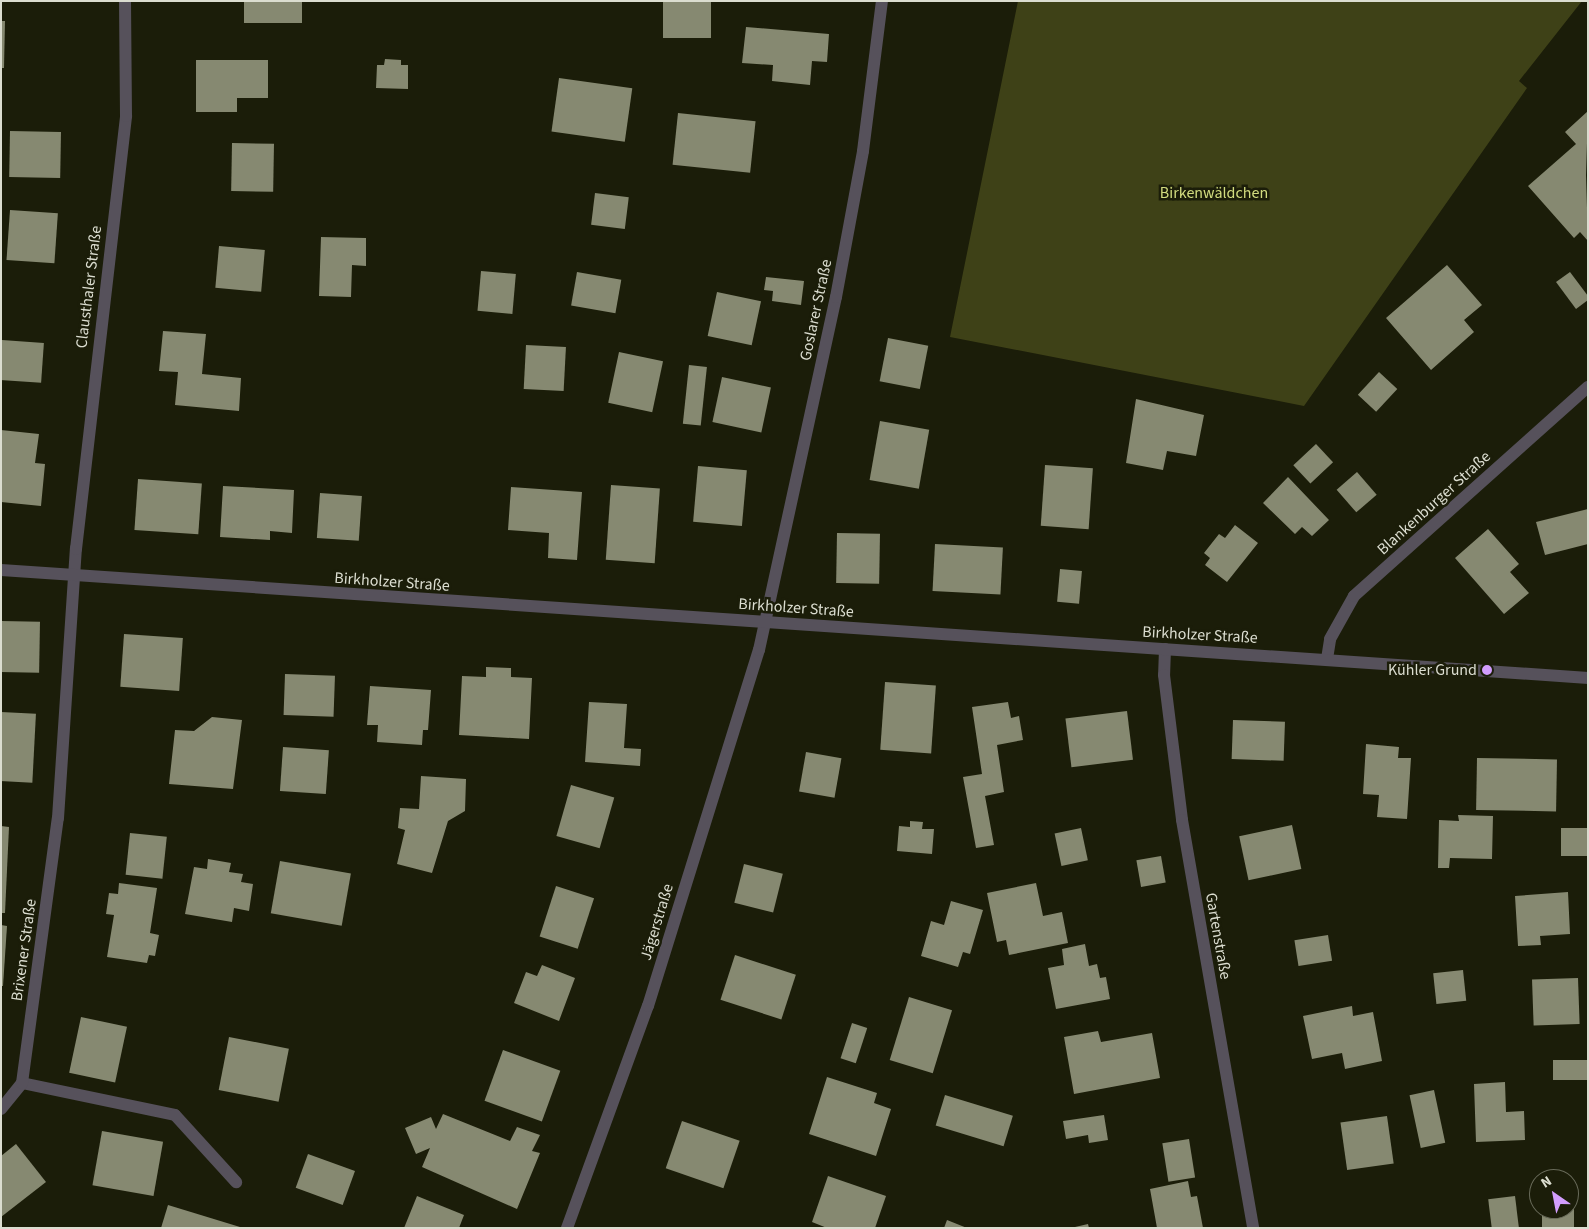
<!DOCTYPE html>
<meta charset="utf-8">
<style>
body{margin:0}
#map{position:relative;width:1589px;height:1229px;overflow:hidden;background:#1b1d09;font-family:"Source Sans 3",sans-serif}
div>[style]{position:absolute}
.green>*{inset:0;background:#3e4117}
.building>*{inset:0;background:#868971;transform-origin:0 0}
.service>*{height:12px;margin:-6px;padding:0 6px;transform-origin:6px;border-radius:6px;background:#56515b}
.minor>*{height:12px;margin:-6px;padding:0 6px;transform-origin:6px;border-radius:6px;background:#56515b}
.tertiary>*{height:12px;margin:-6px;padding:0 6px;transform-origin:6px;border-radius:6px;background:#56515b}
.dots>*{width:14px;height:14px;translate:-50% -50%;box-sizing:border-box;border:2px solid #1b1d09;border-radius:50%}
span{translate:-50% -50%;white-space:nowrap;text-align:center;line-height:1.15;-webkit-text-stroke:5px #1b1d09;paint-order:stroke}
.park-label{font-size:16px;color:#d2dc7f}
.street-label{font-size:16px;color:#dbddd0}
.poi-label{font-size:16px;color:#dbddd0}
.right{translate:-100% -50%;text-align:right}
.frame{position:absolute;inset:0;border:2px solid #dbddd0;pointer-events:none}
.north{position:absolute;left:1529px;top:1169px;width:50px;height:50px;box-sizing:border-box;background:#1b1d09;border:1px solid #686a59;border-radius:50%;rotate:327deg;font-size:14px;font-weight:700;line-height:20px;text-align:center;color:#dbddd0}
.north::after{content:'';display:block;margin:auto;width:18px;height:22px;background:#d29dfd;clip-path:polygon(50% 0,100% 100%,50% 72%,0 100%)}
</style>
<div id="map">
<div class="green">
<i style="clip-path:polygon(1018px 1px,1582px 1px,1519px 81px,1527px 88px,1304px 406px,950px 337px)"></i>
</div>
<div class="building">
<i style="left:244px;top:1px;width:58px;height:22px"></i>
<i style="left:663px;top:1px;width:48px;height:37px"></i>
<i style="clip-path:polygon(1px 21px,5px 21px,4px 68px,1px 68px)"></i>
<i style="clip-path:polygon(746px 27px,829px 34px,827px 62px,812px 61px,810px 85px,772px 81px,773px 65px,742px 63px)"></i>
<i style="clip-path:polygon(385px 59px,401px 60px,401px 65px,408px 65px,408px 89px,376px 88px,377px 65px,384px 65px)"></i>
<i style="clip-path:polygon(196px 60px,268px 60px,268px 98px,237px 98px,237px 112px,196px 112px)"></i>
<i style="left:559px;top:78px;width:74px;height:54px;rotate:8deg"></i>
<i style="clip-path:polygon(1588px 111px,1586px 175px,1588px 241px,1580px 232px,1574px 238px,1528px 186px,1576px 144px,1565px 132px)"></i>
<i style="left:678px;top:113px;width:78px;height:52px;rotate:6deg"></i>
<i style="left:10px;top:131px;width:51px;height:46px;rotate:1deg"></i>
<i style="left:232px;top:143px;width:42px;height:48px;rotate:1deg"></i>
<i style="left:595px;top:193px;width:34px;height:32px;rotate:7deg"></i>
<i style="left:10px;top:210px;width:48px;height:50px;rotate:4deg"></i>
<i style="clip-path:polygon(321px 237px,366px 238px,366px 266px,352px 265px,351px 297px,319px 296px)"></i>
<i style="left:219px;top:246px;width:46px;height:42px;rotate:5deg"></i>
<i style="clip-path:polygon(1447px 265px,1482px 305px,1464px 320px,1474px 332px,1431px 370px,1386px 318px)"></i>
<i style="left:481px;top:271px;width:35px;height:40px;rotate:5deg"></i>
<i style="left:577px;top:272px;width:45px;height:34px;rotate:10deg"></i>
<i style="clip-path:polygon(1570px 272px,1588px 296px,1588px 300px,1576px 309px,1556px 282px)"></i>
<i style="clip-path:polygon(766px 277px,804px 281px,801px 305px,772px 301px,773px 291px,764px 290px)"></i>
<i style="left:717px;top:292px;width:45px;height:45px;rotate:12deg"></i>
<i style="clip-path:polygon(163px 331px,206px 334px,202px 374px,241px 378px,239px 411px,175px 405px,178px 372px,159px 371px)"></i>
<i style="left:888px;top:338px;width:41px;height:44px;rotate:11deg"></i>
<i style="left:2px;top:340px;width:42px;height:40px;rotate:4deg"></i>
<i style="left:526px;top:345px;width:40px;height:44px;rotate:3deg"></i>
<i style="left:619px;top:352px;width:45px;height:52px;rotate:12deg"></i>
<i style="left:689px;top:365px;width:18px;height:59px;rotate:6deg"></i>
<i style="left:1379px;top:372px;width:25px;height:31px;rotate:43deg"></i>
<i style="left:722px;top:377px;width:50px;height:46px;rotate:12deg"></i>
<i style="clip-path:polygon(1136px 399px,1204px 415px,1196px 456px,1167px 451px,1163px 470px,1126px 463px)"></i>
<i style="left:880px;top:421px;width:50px;height:60px;rotate:10deg"></i>
<i style="clip-path:polygon(1px 430px,39px 434px,35px 463px,45px 464px,41px 506px,1px 502px)"></i>
<i style="left:1316px;top:444px;width:25px;height:31px;rotate:47deg"></i>
<i style="left:1045px;top:465px;width:48px;height:61px;rotate:4deg"></i>
<i style="left:698px;top:466px;width:49px;height:56px;rotate:5deg"></i>
<i style="left:1357px;top:472px;width:30px;height:27px;rotate:49deg"></i>
<i style="clip-path:polygon(1288px 477px,1329px 520px,1312px 536px,1302px 527px,1295px 534px,1263px 503px)"></i>
<i style="left:138px;top:479px;width:64px;height:51px;rotate:4deg"></i>
<i style="left:611px;top:485px;width:49px;height:75px;rotate:4deg"></i>
<i style="clip-path:polygon(223px 486px,294px 490px,292px 533px,270px 531px,270px 540px,220px 537px)"></i>
<i style="clip-path:polygon(511px 487px,582px 492px,577px 560px,548px 558px,549px 533px,508px 530px)"></i>
<i style="left:320px;top:493px;width:42px;height:45px;rotate:4deg"></i>
<i style="clip-path:polygon(1588px 509px,1588px 544px,1545px 555px,1536px 522px)"></i>
<i style="clip-path:polygon(1235px 525px,1258px 543px,1227px 582px,1205px 565px,1210px 558px,1204px 553px,1219px 534px,1225px 538px)"></i>
<i style="clip-path:polygon(1488px 529px,1519px 564px,1510px 572px,1529px 593px,1504px 614px,1455px 558px)"></i>
<i style="left:837px;top:533px;width:43px;height:50px;rotate:1deg"></i>
<i style="left:935px;top:544px;width:68px;height:47px;rotate:3deg"></i>
<i style="left:1060px;top:569px;width:22px;height:33px;rotate:5deg"></i>
<i style="left:1px;top:621px;width:39px;height:51px;rotate:1deg"></i>
<i style="left:124px;top:634px;width:59px;height:53px;rotate:4deg"></i>
<i style="clip-path:polygon(486px 667px,511px 668px,511px 677px,532px 678px,529px 739px,459px 735px,462px 676px,486px 677px)"></i>
<i style="left:285px;top:674px;width:50px;height:41px;rotate:2deg"></i>
<i style="left:885px;top:682px;width:51px;height:68px;rotate:4deg"></i>
<i style="clip-path:polygon(370px 686px,431px 690px,428px 730px,423px 730px,422px 745px,377px 742px,378px 725px,367px 725px)"></i>
<i style="clip-path:polygon(589px 702px,627px 704px,624px 748px,641px 749px,640px 766px,585px 762px)"></i>
<i style="clip-path:polygon(1008px 702px,1011px 718px,1019px 716px,1023px 740px,997px 745px,1004px 792px,985px 796px,994px 845px,976px 848px,963px 777px,982px 774px,972px 707px)"></i>
<i style="left:1127px;top:711px;width:49px;height:62px;rotate:83deg"></i>
<i style="left:1px;top:712px;width:35px;height:69px;rotate:3deg"></i>
<i style="clip-path:polygon(212px 717px,242px 720px,233px 789px,169px 784px,175px 730px,194px 731px)"></i>
<i style="left:1233px;top:720px;width:52px;height:39px;rotate:2deg"></i>
<i style="clip-path:polygon(1366px 744px,1399px 747px,1398px 758px,1411px 758px,1407px 819px,1377px 817px,1379px 795px,1363px 794px)"></i>
<i style="left:283px;top:747px;width:46px;height:44px;rotate:4deg"></i>
<i style="left:806px;top:752px;width:36px;height:40px;rotate:10deg"></i>
<i style="left:1477px;top:758px;width:80px;height:52px;rotate:1deg"></i>
<i style="clip-path:polygon(421px 776px,466px 779px,465px 811px,448px 821px,432px 873px,397px 864px,405px 830px,398px 828px,400px 808px,419px 809px)"></i>
<i style="left:571px;top:785px;width:45px;height:53px;rotate:16deg"></i>
<i style="clip-path:polygon(1458px 815px,1493px 816px,1492px 859px,1450px 858px,1449px 868px,1438px 868px,1439px 820px,1459px 821px)"></i>
<i style="clip-path:polygon(910px 821px,923px 822px,922px 829px,934px 829px,932px 854px,897px 851px,899px 826px,910px 827px)"></i>
<i style="left:1292px;top:825px;width:45px;height:54px;rotate:78deg"></i>
<i style="clip-path:polygon(1px 826px,9px 827px,5px 913px,1px 913px)"></i>
<i style="left:1081px;top:828px;width:33px;height:27px;rotate:78deg"></i>
<i style="left:1561px;top:828px;width:27px;height:28px"></i>
<i style="left:130px;top:833px;width:37px;height:42px;rotate:6deg"></i>
<i style="left:1161px;top:856px;width:27px;height:25px;rotate:80deg"></i>
<i style="clip-path:polygon(208px 859px,231px 863px,229px 872px,243px 874px,241px 882px,253px 884px,249px 911px,234px 908px,232px 922px,185px 914px,194px 867px,207px 869px)"></i>
<i style="left:280px;top:861px;width:72px;height:53px;rotate:10deg"></i>
<i style="left:744px;top:864px;width:40px;height:40px;rotate:14deg"></i>
<i style="clip-path:polygon(119px 883px,157px 888px,150px 933px,159px 935px,155px 956px,149px 955px,147px 963px,107px 957px,114px 915px,106px 914px,109px 893px,118px 894px)"></i>
<i style="clip-path:polygon(1036px 883px,1043px 916px,1062px 912px,1068px 943px,1009px 955px,1006px 940px,997px 942px,987px 893px)"></i>
<i style="left:556px;top:886px;width:40px;height:53px;rotate:18deg"></i>
<i style="clip-path:polygon(1568px 892px,1570px 934px,1540px 936px,1541px 945px,1518px 946px,1515px 896px)"></i>
<i style="clip-path:polygon(951px 901px,983px 910px,970px 954px,963px 952px,958px 967px,921px 956px,931px 921px,944px 925px)"></i>
<i style="clip-path:polygon(1px 925px,7px 926px,3px 986px,1px 986px)"></i>
<i style="left:1328px;top:935px;width:26px;height:34px;rotate:81deg"></i>
<i style="clip-path:polygon(1085px 944px,1089px 966px,1097px 964px,1100px 978px,1106px 977px,1110px 999px,1056px 1009px,1048px 968px,1064px 965px,1062px 949px)"></i>
<i style="left:735px;top:955px;width:64px;height:47px;rotate:18deg"></i>
<i style="clip-path:polygon(542px 965px,575px 978px,559px 1021px,514px 1003px,526px 972px,537px 976px)"></i>
<i style="left:1463px;top:970px;width:31px;height:30px;rotate:84deg"></i>
<i style="left:1578px;top:978px;width:46px;height:46px;rotate:88deg"></i>
<i style="left:909px;top:997px;width:45px;height:66px;rotate:17deg"></i>
<i style="clip-path:polygon(1352px 1006px,1353px 1016px,1373px 1012px,1382px 1061px,1345px 1069px,1342px 1053px,1312px 1059px,1303px 1016px)"></i>
<i style="left:81px;top:1017px;width:47px;height:57px;rotate:12deg"></i>
<i style="left:852px;top:1023px;width:16px;height:37px;rotate:18deg"></i>
<i style="clip-path:polygon(1098px 1031px,1101px 1042px,1152px 1033px,1160px 1078px,1074px 1094px,1064px 1037px)"></i>
<i style="left:229px;top:1037px;width:61px;height:54px;rotate:11deg"></i>
<i style="left:503px;top:1050px;width:61px;height:54px;rotate:20deg"></i>
<i style="left:1588px;top:1060px;width:20px;height:35px;rotate:90deg"></i>
<i style="clip-path:polygon(827px 1077px,877px 1093px,874px 1103px,891px 1109px,876px 1156px,809px 1134px)"></i>
<i style="clip-path:polygon(1505px 1082px,1506px 1112px,1524px 1111px,1525px 1140px,1476px 1142px,1474px 1084px)"></i>
<i style="left:1434px;top:1090px;width:54px;height:25px;rotate:78deg"></i>
<i style="left:945px;top:1095px;width:71px;height:32px;rotate:17deg"></i>
<i style="clip-path:polygon(443px 1114px,510px 1141px,517px 1127px,540px 1135px,532px 1151px,540px 1153px,517px 1209px,422px 1167px,430px 1148px,416px 1154px,405px 1128px,431px 1117px,436px 1129px)"></i>
<i style="clip-path:polygon(1104px 1115px,1108px 1140px,1089px 1143px,1088px 1135px,1066px 1139px,1063px 1121px)"></i>
<i style="left:1387px;top:1116px;width:48px;height:47px;rotate:82deg"></i>
<i style="left:682px;top:1121px;width:61px;height:50px;rotate:19deg"></i>
<i style="left:102px;top:1131px;width:62px;height:55px;rotate:10deg"></i>
<i style="left:1189px;top:1139px;width:39px;height:27px;rotate:81deg"></i>
<i style="clip-path:polygon(16px 1144px,46px 1182px,1px 1217px,1px 1156px)"></i>
<i style="left:308px;top:1154px;width:50px;height:36px;rotate:20deg"></i>
<i style="clip-path:polygon(828px 1176px,886px 1196px,875px 1228px,827px 1228px,812px 1222px)"></i>
<i style="clip-path:polygon(1188px 1181px,1191px 1197px,1197px 1196px,1203px 1228px,1157px 1228px,1150px 1189px)"></i>
<i style="clip-path:polygon(417px 1196px,464px 1215px,459px 1228px,404px 1228px)"></i>
<i style="left:1515px;top:1196px;width:32px;height:27px;rotate:83deg"></i>
<i style="clip-path:polygon(1569px 1202px,1574px 1202px,1574px 1228px,1542px 1228px,1542px 1209px,1569px 1209px)"></i>
<i style="clip-path:polygon(168px 1205px,240px 1227px,240px 1228px,161px 1228px)"></i>
<i style="clip-path:polygon(947px 1220px,967px 1228px,944px 1228px)"></i>
<i style="clip-path:polygon(1088px 1224px,1089px 1228px,1076px 1228px,1075px 1227px)"></i>
</div>
<div class="service">
<i style="left:22px;top:1083px;width:156px;rotate:11.8deg"></i>
<i style="left:175px;top:1115px;width:91px;rotate:47.7deg"></i>
</div>
<div class="minor">
<i style="left:1165px;top:649px;width:26px;rotate:92deg"></i>
<i style="left:1164px;top:675px;width:146px;rotate:82.9deg"></i>
<i style="left:1182px;top:820px;width:414px;rotate:80.1deg"></i>
<i style="left:1327px;top:659px;width:20px;rotate:-81deg"></i>
<i style="left:1330px;top:639px;width:49px;rotate:-60.8deg"></i>
<i style="left:1354px;top:596px;width:314px;rotate:-41.8deg"></i>
<i style="left:1px;top:1109px;width:33px;rotate:-51deg"></i>
<i style="left:22px;top:1083px;width:267px;rotate:-82.3deg"></i>
<i style="left:58px;top:818px;width:270px;rotate:-86.2deg"></i>
<i style="left:76px;top:549px;width:436px;rotate:-83.4deg"></i>
<i style="left:126px;top:116px;width:115px;rotate:-90.5deg"></i>
<i style="left:567px;top:1228px;width:236px;rotate:-70deg"></i>
<i style="left:648px;top:1006px;width:373px;rotate:-72.7deg"></i>
<i style="left:759px;top:650px;width:361px;rotate:-77.7deg"></i>
<i style="left:836px;top:297px;width:148px;rotate:-79.5deg"></i>
<i style="left:863px;top:151px;width:151px;rotate:-82.8deg"></i>
</div>
<div class="tertiary">
<i style="left:1px;top:570px;width:1591px;rotate:3.89deg"></i>
</div>
<div class="dots">
<i style="left:1487px;top:670px;background:#d29dfd"></i>
</div>
<div class="park-label">
<span style="left:1214px;top:193px">Birkenwäldchen</span>
</div>
<div class="street-label">
<span style="left:89px;top:287px;rotate:-83deg">Clausthaler Straße</span>
<span style="left:816px;top:310px;rotate:-78deg">Goslarer Straße</span>
<span style="left:1434px;top:503px;rotate:-42deg">Blankenburger Straße</span>
<span style="left:392px;top:582px;rotate:4deg">Birkholzer Straße</span>
<span style="left:796px;top:608px;rotate:4deg">Birkholzer Straße</span>
<span style="left:1200px;top:635px;rotate:3deg">Birkholzer Straße</span>
<span style="left:657px;top:922px;rotate:-73deg">Jägerstraße</span>
<span style="left:1218px;top:936px;rotate:80deg">Gartenstraße</span>
<span style="left:24px;top:950px;rotate:-82deg">Brixener Straße</span>
</div>
<div class="poi-label">
<span class="right" style="left:1477px;top:670px">Kühler Grund</span>
</div>
<div class="frame"></div>
<div class="north">N</div>
</div>
